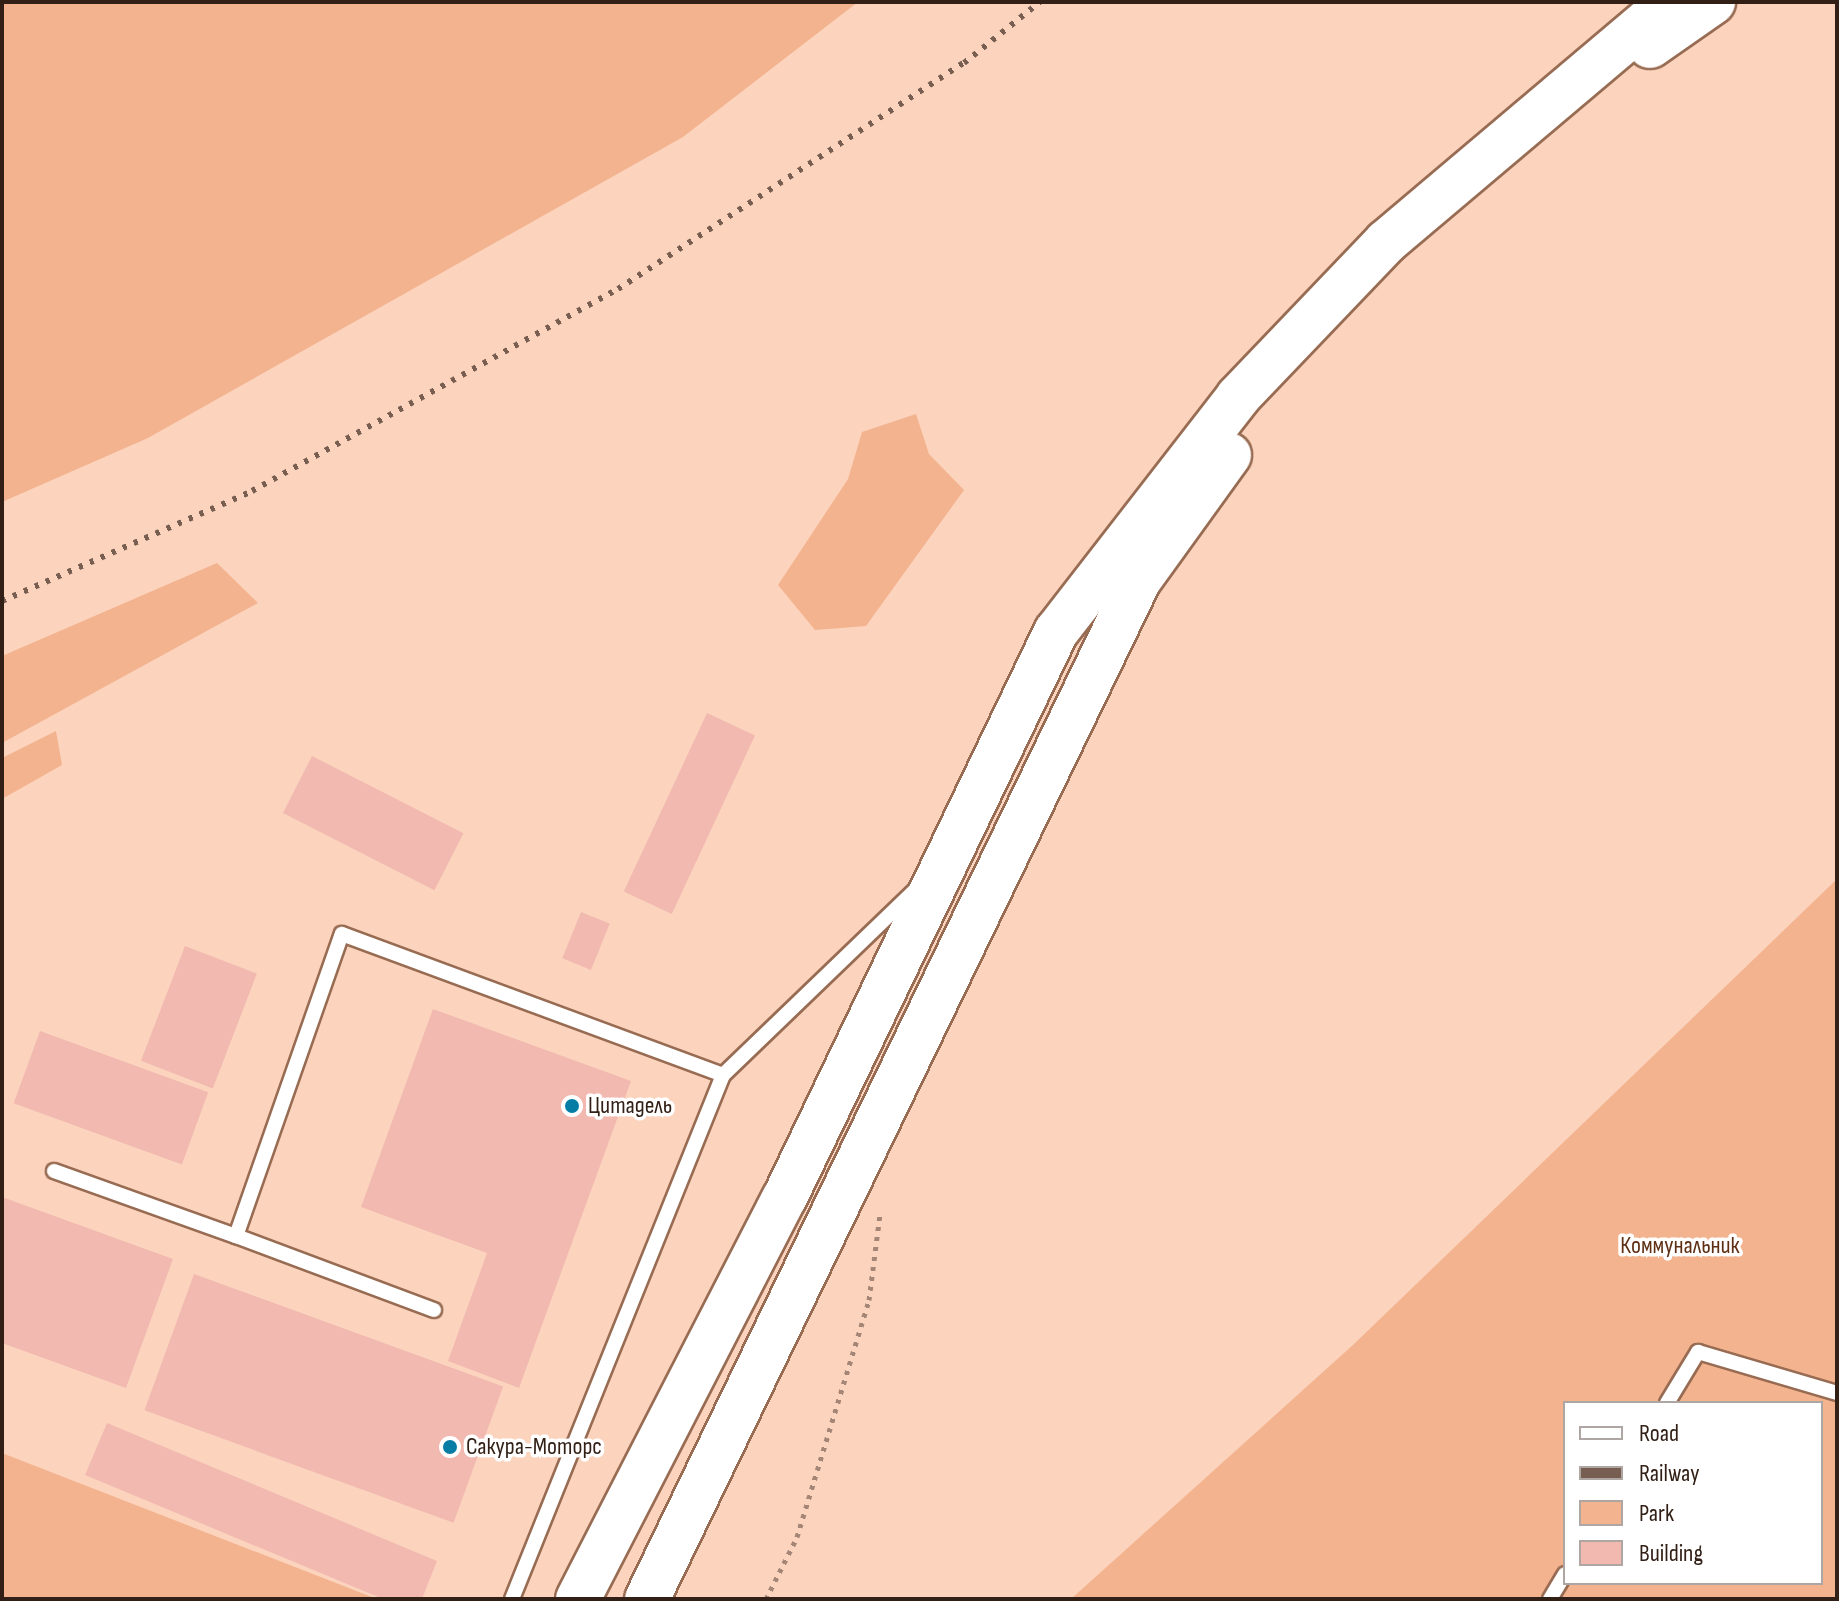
<!DOCTYPE html>
<meta charset="utf-8">
<style>
body{margin:0}
#map{position:relative;width:1839px;height:1601px;overflow:hidden;background:#fcd4be;font-family:"Sofia Sans Condensed",sans-serif}
div>[style]{position:absolute}
.green>*{inset:0;background:#f3b38f}
.building>*{inset:0;background:#f1b9b0;transform-origin:0 0}
.path>*{height:5px;margin-top:-2.5px;transform-origin:0;background:repeating-linear-gradient(90deg,#a58676 0 4px,transparent 0 10px)}
.roads{filter:drop-shadow(2px 0 #986c53) drop-shadow(-2px 0 #986c53) drop-shadow(0 2px #986c53) drop-shadow(0 -2px #986c53)}
.lane>*{height:14px;margin:-7px;padding:0 7px;transform-origin:7px;border-radius:7px;background:#fff}
.primary>*{height:44px;margin:-22px;padding:0 22px;transform-origin:22px;border-radius:22px;background:#fff}
.rail>*{height:6px;margin-top:-3px;transform-origin:0;background:repeating-linear-gradient(90deg,#785e50 0 4px,transparent 0 12px)}
.dots>*{width:22px;height:22px;translate:-50% -50%;box-sizing:border-box;border:4px solid #fff;border-radius:50%}
span{translate:-50% -50%;white-space:nowrap;text-align:center;line-height:1.15;-webkit-text-stroke:7px #fff;paint-order:stroke}
.poi-label{font-size:24px;color:#322016}
.left{translate:0 -50%;text-align:left}
.park-label{font-size:24px;color:#5e2f13}
.frame{position:absolute;inset:0;border:4px solid #322016;pointer-events:none}
.legend{position:absolute;left:1563px;top:1401px;width:260px;height:184px;box-sizing:border-box;background:#fff;border:2px solid #ada6a2;margin:0;padding:10px 14px;list-style:none;font-size:24px;color:#322016}
.legend li{display:flex;align-items:center;gap:16px;height:40px}
.legend b{width:40px;border:2px solid #ada6a2}
</style>
<div id="map">
<div class="green">
<i style="clip-path:polygon(2px 2px,858px 2px,683px 137px,148px 438px,2px 502px)"></i>
<i style="clip-path:polygon(916px 414px,929px 454px,964px 490px,866px 626px,815px 630px,778px 585px,848px 479px,862px 432px)"></i>
<i style="clip-path:polygon(217px 563px,258px 603px,2px 743px,2px 656px)"></i>
<i style="clip-path:polygon(56px 731px,62px 765px,2px 799px,2px 758px)"></i>
<i style="clip-path:polygon(evenodd,1837px 879px,1837px 1599px,1071px 1599px,1354px 1344px,1837px 879px,1565px 1403px,1821px 1403px,1821px 1583px,1565px 1583px,1565px 1403px)"></i>
<i style="clip-path:polygon(2px 1453px,377px 1599px,2px 1599px)"></i>
</div>
<div class="building">
<i style="left:707px;top:713px;width:53px;height:197px;rotate:25deg"></i>
<i style="left:312px;top:756px;width:170px;height:64px;rotate:27deg"></i>
<i style="left:581px;top:912px;width:31px;height:50px;rotate:22deg"></i>
<i style="left:185px;top:946px;width:77px;height:123px;rotate:21deg"></i>
<i style="clip-path:polygon(433px 1009px,631px 1081px,519px 1388px,448px 1361px,487px 1253px,361px 1207px)"></i>
<i style="left:40px;top:1031px;width:179px;height:77px;rotate:20deg"></i>
<i style="clip-path:polygon(2px 1197px,173px 1259px,126px 1388px,2px 1343px)"></i>
<i style="left:194px;top:1274px;width:329px;height:145px;rotate:20deg"></i>
<i style="clip-path:polygon(107px 1423px,437px 1561px,422px 1599px,383px 1599px,85px 1475px)"></i>
</div>
<div class="path">
<i style="left:766px;top:1599px;width:69px;rotate:-63.4deg"></i>
<i style="left:797px;top:1537px;width:248px;rotate:-73.1deg"></i>
<i style="left:869px;top:1300px;width:87px;rotate:-82.7deg"></i>
</div>
<div class="roads">
<div class="lane">
<i style="left:54px;top:1171px;width:193px;rotate:19.7deg"></i>
<i style="left:434px;top:1310px;width:211px;rotate:-159.5deg"></i>
<i style="left:236px;top:1236px;width:320px;rotate:-70.7deg"></i>
<i style="left:342px;top:934px;width:406px;rotate:20.3deg"></i>
<i style="left:723px;top:1075px;width:267px;rotate:-43.9deg"></i>
<i style="left:1667px;top:1403px;width:60px;rotate:-58.7deg"></i>
<i style="left:1698px;top:1352px;width:145px;rotate:16.4deg"></i>
<i style="left:512px;top:1599px;width:565px;rotate:-68.07deg"></i>
<i style="left:1550px;top:1599px;width:29px;rotate:-59deg"></i>
</div>
<div class="primary">
<i style="left:1650px;top:46px;width:77px;rotate:-34.9deg"></i>
<i style="left:578px;top:1599px;width:452px;rotate:-62.8deg"></i>
<i style="left:785px;top:1197px;width:627px;rotate:-64.38deg"></i>
<i style="left:1056px;top:632px;width:297px;rotate:-52.2deg"></i>
<i style="left:1238px;top:397px;width:214px;rotate:-46.3deg"></i>
<i style="left:1386px;top:242px;width:372px;rotate:-40.2deg"></i>
<i style="left:647px;top:1599px;width:1132px;rotate:-64.23deg"></i>
<i style="left:1139px;top:580px;width:154px;rotate:-54.2deg"></i>
</div>
</div>
<div class="rail">
<i style="left:2px;top:601px;width:273px;rotate:-23.7deg"></i>
<i style="left:252px;top:491px;width:418px;rotate:-28.9deg"></i>
<i style="left:618px;top:289px;width:413px;rotate:-33.2deg"></i>
<i style="left:964px;top:63px;width:97px;rotate:-38.8deg"></i>
</div>
<div class="dots">
<i style="left:572px;top:1106px;background:#067da4"></i>
<i style="left:450px;top:1447px;background:#067da4"></i>
</div>
<div class="poi-label">
<span class="left" style="left:588px;top:1106px">Цитадель</span>
<span class="left" style="left:466px;top:1447px">Сакура-Моторс</span>
</div>
<div class="park-label">
<span style="left:1680px;top:1246px">Коммунальник</span>
</div>
<div class="frame"></div>
<ul class="legend">
<li><b style="height:10px;background:#fff"></b>Road</li>
<li><b style="height:10px;background:#785e50"></b>Railway</li>
<li><b style="height:22px;background:#f3b38f"></b>Park</li>
<li><b style="height:22px;background:#f1b9b0"></b>Building</li>
</ul>
</div>
